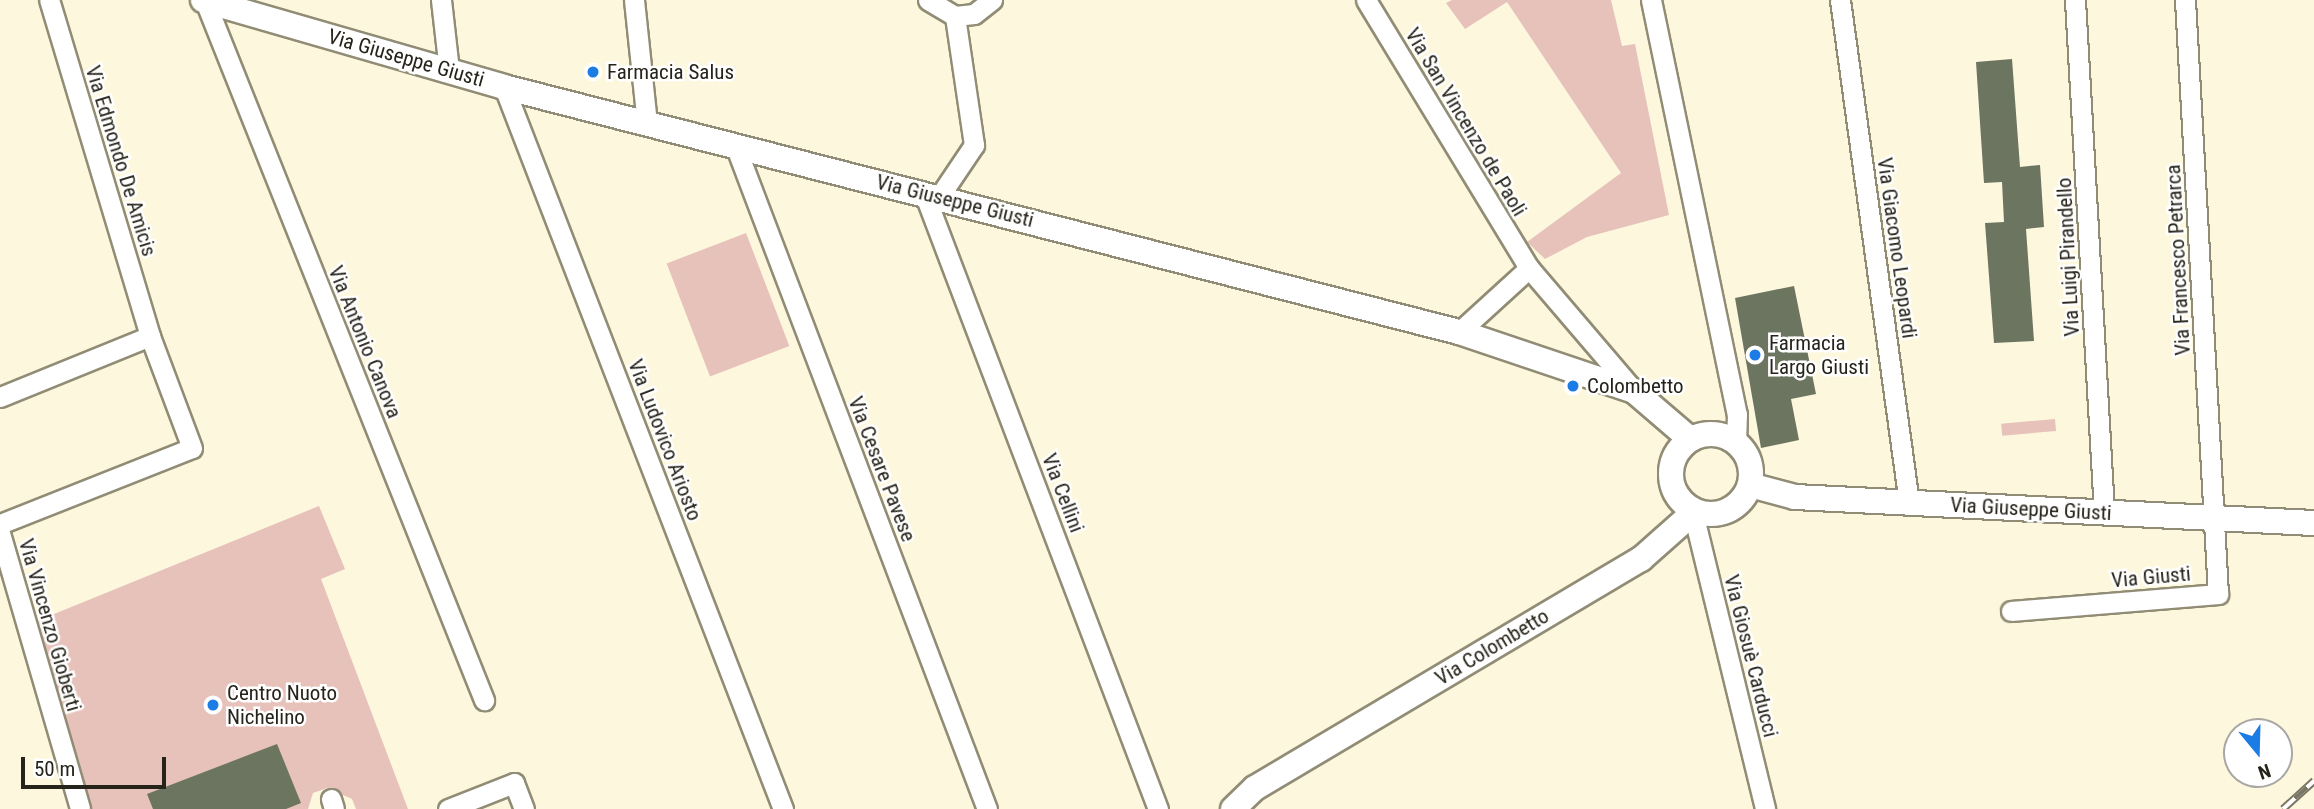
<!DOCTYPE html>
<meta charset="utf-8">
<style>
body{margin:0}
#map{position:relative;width:2314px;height:809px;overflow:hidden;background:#fdf7dd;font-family:"Roboto Condensed",sans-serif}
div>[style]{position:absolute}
.green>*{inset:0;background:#e6c2bb;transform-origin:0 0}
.building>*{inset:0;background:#6b7560}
.roads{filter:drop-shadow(2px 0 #918c75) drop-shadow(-2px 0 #918c75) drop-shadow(0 2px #918c75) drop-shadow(0 -2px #918c75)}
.minor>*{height:19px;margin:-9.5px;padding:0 9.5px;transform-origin:9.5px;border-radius:9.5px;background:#fff}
.tertiary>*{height:24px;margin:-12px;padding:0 12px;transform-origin:12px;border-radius:12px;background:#fff}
.tertiary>.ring{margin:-12px;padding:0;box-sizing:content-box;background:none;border:24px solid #fff;border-radius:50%}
.rail>*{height:8px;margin-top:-4px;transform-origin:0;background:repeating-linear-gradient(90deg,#fff 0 16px,#7a7666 0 32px);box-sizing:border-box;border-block:2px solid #7a7666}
.dots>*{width:19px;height:19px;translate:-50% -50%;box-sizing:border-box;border:4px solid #fff;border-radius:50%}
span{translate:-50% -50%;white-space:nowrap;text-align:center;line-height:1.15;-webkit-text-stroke:5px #fff;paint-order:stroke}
.street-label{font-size:21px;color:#26231a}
.poi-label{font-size:21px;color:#26231a}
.left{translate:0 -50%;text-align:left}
.north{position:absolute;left:2223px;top:718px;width:70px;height:70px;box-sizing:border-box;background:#fff;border:2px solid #a8a7a3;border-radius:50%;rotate:161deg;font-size:19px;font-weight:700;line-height:28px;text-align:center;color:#26231a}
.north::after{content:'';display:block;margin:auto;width:24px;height:32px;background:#1c7ce5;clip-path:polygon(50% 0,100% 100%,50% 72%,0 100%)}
.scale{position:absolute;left:21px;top:757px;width:145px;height:32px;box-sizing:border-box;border:4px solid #26231a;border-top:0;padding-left:9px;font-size:21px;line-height:24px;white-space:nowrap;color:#26231a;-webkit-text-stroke:5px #fff;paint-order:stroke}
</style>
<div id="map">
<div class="green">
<i style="clip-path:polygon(1452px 0,1611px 0,1622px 46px,1635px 44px,1669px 215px,1587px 237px,1545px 259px,1527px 242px,1621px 173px,1507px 2px,1465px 29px,1446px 3px)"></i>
<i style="left:746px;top:233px;width:121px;height:85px;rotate:69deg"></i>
<i style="left:2055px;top:419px;width:12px;height:54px;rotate:85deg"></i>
<i style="clip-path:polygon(319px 506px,345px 569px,321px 579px,408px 809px,356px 809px,352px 799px,327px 788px,313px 793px,308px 809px,87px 809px,32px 623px)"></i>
</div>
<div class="building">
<i style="clip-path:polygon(2012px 59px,2020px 167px,2040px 165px,2044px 227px,2026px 229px,2034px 341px,1994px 343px,1985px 223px,2004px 222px,2002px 182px,1984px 183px,1976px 62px)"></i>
<i style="clip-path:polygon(1794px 286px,1816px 394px,1791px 399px,1799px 440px,1761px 448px,1735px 298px)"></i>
<i style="clip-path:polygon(277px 744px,301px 803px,286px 809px,153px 809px,147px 794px)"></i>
</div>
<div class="roads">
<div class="minor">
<i style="left:441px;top:0;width:70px;rotate:83.5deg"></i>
<i style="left:634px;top:0;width:124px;rotate:84deg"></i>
<i style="left:928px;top:0;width:31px;rotate:31deg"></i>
<i style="left:955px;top:16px;width:19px;rotate:-6deg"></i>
<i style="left:974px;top:14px;width:23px;rotate:-38deg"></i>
<i style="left:1366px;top:0;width:314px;rotate:58.7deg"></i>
<i style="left:1529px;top:268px;width:162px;rotate:49.5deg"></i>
<i style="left:1651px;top:0;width:423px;rotate:78.3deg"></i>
<i style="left:1737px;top:414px;width:26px;rotate:92deg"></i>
<i style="left:1840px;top:0;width:508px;rotate:82.19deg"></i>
<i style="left:2075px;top:0;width:513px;rotate:86.76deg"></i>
<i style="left:205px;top:1px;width:753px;rotate:68.24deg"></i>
<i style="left:504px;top:87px;width:774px;rotate:68.87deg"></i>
<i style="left:735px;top:145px;width:710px;rotate:69.22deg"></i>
<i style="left:924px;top:193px;width:659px;rotate:69.2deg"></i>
<i style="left:939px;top:197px;width:63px;rotate:-56.1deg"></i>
<i style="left:974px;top:145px;width:130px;rotate:-98.4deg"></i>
<i style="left:1459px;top:332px;width:95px;rotate:-42.4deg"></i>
<i style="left:0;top:397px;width:162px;rotate:-22.1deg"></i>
<i style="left:1693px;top:513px;width:305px;rotate:76.3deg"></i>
<i style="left:0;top:524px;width:206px;rotate:-21.6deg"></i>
<i style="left:192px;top:448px;width:120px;rotate:-110.6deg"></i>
<i style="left:150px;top:336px;width:351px;rotate:-106.7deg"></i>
<i style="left:0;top:533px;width:287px;rotate:73.8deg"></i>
<i style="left:2011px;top:611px;width:208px;rotate:-4.7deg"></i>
<i style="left:2218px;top:594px;width:595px;rotate:-93.18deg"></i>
<i style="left:331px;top:799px;width:10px;rotate:73deg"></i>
<i style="left:448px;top:809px;width:71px;rotate:-21.5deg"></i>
<i style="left:514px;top:783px;width:28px;rotate:69deg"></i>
</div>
<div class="tertiary">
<i style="left:203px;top:0;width:313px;rotate:16.1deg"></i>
<i style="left:504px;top:87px;width:986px;rotate:14.39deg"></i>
<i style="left:1459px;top:332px;width:185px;rotate:18.6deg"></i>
<i style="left:1634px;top:391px;width:72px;rotate:40.5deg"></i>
<i class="ring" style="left:1671px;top:434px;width:56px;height:56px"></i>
<i style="left:1750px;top:485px;width:47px;rotate:14.9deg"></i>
<i style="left:1795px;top:497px;width:520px;rotate:2.87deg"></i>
<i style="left:1233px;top:809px;width:30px;rotate:-44deg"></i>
<i style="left:1255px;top:788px;width:449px;rotate:-30.7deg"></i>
<i style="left:1641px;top:559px;width:69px;rotate:-41.5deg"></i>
</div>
</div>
<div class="rail">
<i style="left:2283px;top:809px;width:42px;rotate:-42.1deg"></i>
</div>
<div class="dots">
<i style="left:593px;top:72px;background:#1c7ce5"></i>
<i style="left:1755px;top:355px;background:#1c7ce5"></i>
<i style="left:1573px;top:386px;background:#1c7ce5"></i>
<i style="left:213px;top:705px;background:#1c7ce5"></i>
</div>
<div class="street-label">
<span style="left:406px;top:58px;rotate:16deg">Via Giuseppe Giusti</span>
<span style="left:1466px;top:122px;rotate:59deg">Via San Vincenzo de Paoli</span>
<span style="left:121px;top:161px;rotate:73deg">Via Edmondo De Amicis</span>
<span style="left:955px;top:201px;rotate:14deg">Via Giuseppe Giusti</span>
<span style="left:1897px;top:248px;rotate:82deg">Via Giacomo Leopardi</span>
<span style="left:2068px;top:257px;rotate:-93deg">Via Luigi Pirandello</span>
<span style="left:2178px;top:260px;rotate:-93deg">Via Francesco Petrarca</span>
<span style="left:365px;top:342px;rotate:68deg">Via Antonio Canova</span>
<span style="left:665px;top:440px;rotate:69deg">Via Ludovico Ariosto</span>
<span style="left:882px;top:469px;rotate:69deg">Via Cesare Pavese</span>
<span style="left:1063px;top:493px;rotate:69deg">Via Cellini</span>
<span style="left:2031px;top:509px;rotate:3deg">Via Giuseppe Giusti</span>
<span style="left:2151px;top:577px;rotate:-5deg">Via Giusti</span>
<span style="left:50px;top:625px;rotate:74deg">Via Vincenzo Gioberti</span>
<span style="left:1492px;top:647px;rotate:-31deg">Via Colombetto</span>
<span style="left:1751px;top:656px;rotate:76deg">Via Giosuè Carducci</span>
</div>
<div class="poi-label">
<span class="left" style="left:607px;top:72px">Farmacia Salus</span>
<span class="left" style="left:1769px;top:355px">Farmacia<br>Largo Giusti</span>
<span class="left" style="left:1587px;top:386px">Colombetto</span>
<span class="left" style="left:227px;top:705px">Centro Nuoto<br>Nichelino</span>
</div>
<div class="north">N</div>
<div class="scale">50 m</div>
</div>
